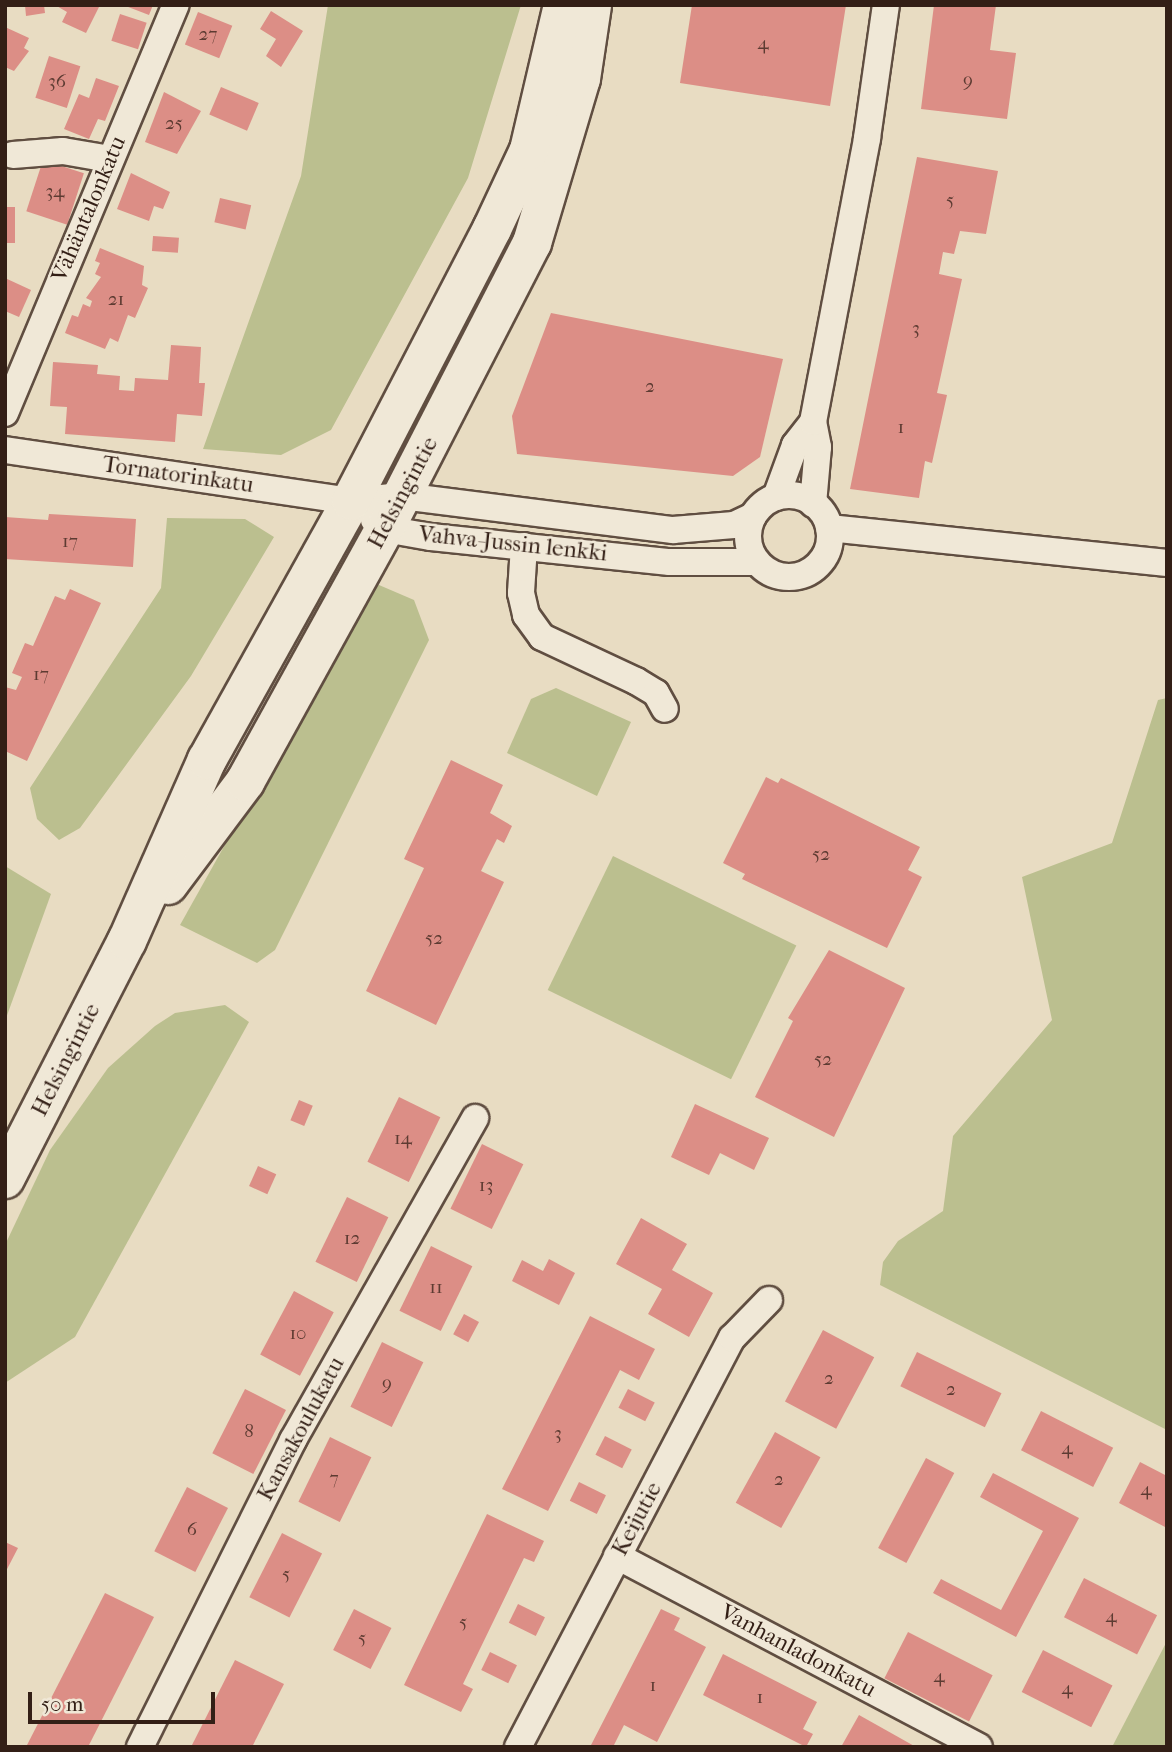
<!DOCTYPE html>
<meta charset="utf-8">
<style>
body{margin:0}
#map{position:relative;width:1172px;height:1752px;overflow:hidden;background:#e8dcc2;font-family:"IM FELL French Canon",serif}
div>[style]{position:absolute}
.green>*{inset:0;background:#bbbf8f;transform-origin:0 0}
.building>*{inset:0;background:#dc8e86;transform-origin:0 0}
.roads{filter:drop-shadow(2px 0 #604e41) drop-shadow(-2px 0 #604e41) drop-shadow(0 2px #604e41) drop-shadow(0 -2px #604e41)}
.street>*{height:26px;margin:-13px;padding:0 13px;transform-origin:13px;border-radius:13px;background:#f0e8d7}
.street>.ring{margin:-13px;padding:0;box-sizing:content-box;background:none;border:26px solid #f0e8d7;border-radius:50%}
.secondary>*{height:38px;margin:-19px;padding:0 19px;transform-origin:19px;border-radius:19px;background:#f0e8d7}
span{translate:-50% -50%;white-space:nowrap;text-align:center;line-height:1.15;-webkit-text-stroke:5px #f0e8d7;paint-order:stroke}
.number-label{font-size:19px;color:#5d3b32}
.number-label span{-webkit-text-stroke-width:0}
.street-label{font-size:23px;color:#331f16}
.frame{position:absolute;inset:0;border:7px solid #331f16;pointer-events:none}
.scale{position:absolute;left:28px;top:1692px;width:187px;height:32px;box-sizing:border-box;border:4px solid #331f16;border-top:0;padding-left:9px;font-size:21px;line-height:24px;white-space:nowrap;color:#331f16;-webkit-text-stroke:5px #f0e8d7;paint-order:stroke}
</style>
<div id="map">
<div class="green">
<i style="clip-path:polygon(328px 5px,521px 5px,468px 178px,331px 430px,281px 455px,203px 449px,301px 176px)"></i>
<i style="clip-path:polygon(167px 518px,245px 519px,274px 537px,191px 676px,80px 828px,59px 840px,37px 819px,30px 788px,161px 588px)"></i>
<i style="clip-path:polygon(372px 582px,414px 600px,429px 640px,275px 950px,257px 963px,180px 925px)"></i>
<i style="clip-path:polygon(556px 688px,631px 722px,597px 796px,507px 753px,531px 699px)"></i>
<i style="clip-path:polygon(1167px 698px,1167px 1430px,880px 1285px,883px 1262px,898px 1241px,943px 1211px,953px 1136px,1052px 1020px,1022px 877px,1112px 843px,1158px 700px)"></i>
<i style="left:613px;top:856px;width:204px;height:149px;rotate:26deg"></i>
<i style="clip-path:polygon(5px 866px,51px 894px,5px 1021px)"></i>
<i style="clip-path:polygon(225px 1005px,249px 1022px,75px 1337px,5px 1383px,5px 1245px,50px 1150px,108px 1068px,155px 1026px,175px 1013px)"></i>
<i style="clip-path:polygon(1167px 1641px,1167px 1747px,1112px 1747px)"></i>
</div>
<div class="building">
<i style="clip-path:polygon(25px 5px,44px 5px,45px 13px,26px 16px)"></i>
<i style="clip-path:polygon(55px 5px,100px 5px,86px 33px,62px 22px,67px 12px)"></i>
<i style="clip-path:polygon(123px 5px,153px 5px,149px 15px)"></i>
<i style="clip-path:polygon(692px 5px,846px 5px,830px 106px,680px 83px)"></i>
<i style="clip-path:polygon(934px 5px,996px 5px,990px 50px,1016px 53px,1007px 119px,921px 109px)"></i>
<i style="clip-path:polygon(271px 11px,303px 31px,281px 67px,266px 56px,276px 39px,260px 29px)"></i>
<i style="left:198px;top:12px;width:37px;height:35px;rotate:22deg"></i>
<i style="left:120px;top:14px;width:28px;height:28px;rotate:18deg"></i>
<i style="clip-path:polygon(5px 27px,29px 38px,24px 48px,29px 51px,14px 71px,5px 67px)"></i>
<i style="left:49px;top:56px;width:33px;height:44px;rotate:18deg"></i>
<i style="clip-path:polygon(96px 78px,119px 86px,105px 121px,98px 119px,89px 139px,64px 129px,79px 94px,89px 98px)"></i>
<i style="left:221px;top:87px;width:41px;height:30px;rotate:23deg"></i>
<i style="clip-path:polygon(164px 92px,201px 111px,177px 154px,145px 142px)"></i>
<i style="clip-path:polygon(917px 157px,998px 171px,986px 234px,960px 231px,954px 254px,943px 252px,939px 274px,962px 279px,937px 393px,947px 395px,932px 463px,925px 461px,919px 498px,850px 489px)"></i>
<i style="left:43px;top:160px;width:43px;height:54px;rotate:18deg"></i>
<i style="clip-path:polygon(131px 173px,170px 192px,163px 209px,154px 206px,149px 221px,117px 209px)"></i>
<i style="left:220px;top:198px;width:32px;height:25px;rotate:13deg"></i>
<i style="left:5px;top:207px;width:10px;height:36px"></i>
<i style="left:153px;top:236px;width:26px;height:15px;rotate:4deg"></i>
<i style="clip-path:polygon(100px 248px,144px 266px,142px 285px,148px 288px,135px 318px,128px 315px,118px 342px,110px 338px,105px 349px,65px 333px,72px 315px,78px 317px,83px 304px,90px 307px,92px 301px,86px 298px,101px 277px,95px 274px,100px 263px,95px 261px)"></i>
<i style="clip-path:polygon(5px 278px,31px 290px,19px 317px,5px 311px)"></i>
<i style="clip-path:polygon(551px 313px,783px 359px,760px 457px,733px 476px,517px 454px,512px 416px)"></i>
<i style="clip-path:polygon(171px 345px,201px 347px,199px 383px,205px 383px,202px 416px,177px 414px,175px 442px,65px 434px,67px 407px,50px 406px,53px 362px,98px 365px,97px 374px,120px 376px,119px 390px,134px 391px,135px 378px,168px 380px)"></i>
<i style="clip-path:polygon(49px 514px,136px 519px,133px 567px,5px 559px,5px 517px,48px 520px)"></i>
<i style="clip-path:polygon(70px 589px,101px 603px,27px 761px,5px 751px,5px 687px,16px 690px,22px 677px,12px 673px,25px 643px,33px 646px,55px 596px,65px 600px)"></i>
<i style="clip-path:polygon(451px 760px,503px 785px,490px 813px,512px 826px,504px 843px,497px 839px,481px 871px,504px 882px,436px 1025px,366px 991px,424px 868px,404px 859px)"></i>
<i style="clip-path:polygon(766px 777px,778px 783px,781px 778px,920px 847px,908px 870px,922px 877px,887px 948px,742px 879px,745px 874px,723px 863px)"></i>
<i style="clip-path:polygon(829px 950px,905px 988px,834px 1137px,755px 1097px,793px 1021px,788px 1018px)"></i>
<i style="left:399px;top:1097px;width:46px;height:72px;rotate:26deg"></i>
<i style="left:299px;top:1100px;width:15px;height:22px;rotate:23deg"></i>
<i style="clip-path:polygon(695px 1104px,769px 1138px,754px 1170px,720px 1153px,709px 1175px,671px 1157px)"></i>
<i style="left:482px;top:1144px;width:46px;height:72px;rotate:26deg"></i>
<i style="left:258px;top:1166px;width:20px;height:22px;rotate:24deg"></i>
<i style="left:347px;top:1197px;width:46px;height:72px;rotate:26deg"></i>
<i style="clip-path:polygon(641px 1218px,687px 1244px,672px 1270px,713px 1293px,689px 1337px,648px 1314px,662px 1289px,616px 1264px)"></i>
<i style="left:431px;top:1246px;width:46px;height:72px;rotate:26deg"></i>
<i style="clip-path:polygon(549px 1259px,575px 1273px,559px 1305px,512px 1281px,522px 1260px,543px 1271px)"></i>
<i style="left:294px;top:1291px;width:45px;height:72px;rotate:28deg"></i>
<i style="left:464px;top:1314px;width:17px;height:23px;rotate:28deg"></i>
<i style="clip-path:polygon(590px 1316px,655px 1349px,639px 1380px,620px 1370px,548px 1511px,502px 1489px)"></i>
<i style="left:823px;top:1330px;width:58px;height:81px;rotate:28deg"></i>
<i style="left:382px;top:1342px;width:46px;height:72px;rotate:26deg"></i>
<i style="left:917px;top:1352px;width:94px;height:38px;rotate:26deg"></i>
<i style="left:245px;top:1389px;width:46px;height:72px;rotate:27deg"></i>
<i style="left:628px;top:1389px;width:30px;height:21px;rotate:27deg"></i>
<i style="left:1041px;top:1411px;width:81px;height:44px;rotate:27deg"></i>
<i style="left:775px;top:1432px;width:52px;height:81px;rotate:29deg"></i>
<i style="left:605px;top:1436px;width:30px;height:21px;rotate:27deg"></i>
<i style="left:330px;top:1437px;width:46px;height:72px;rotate:26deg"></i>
<i style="left:926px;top:1458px;width:32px;height:102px;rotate:28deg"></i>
<i style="clip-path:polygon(1140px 1462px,1167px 1476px,1167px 1528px,1119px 1503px)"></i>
<i style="clip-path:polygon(993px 1473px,1079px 1518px,1016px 1637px,933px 1593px,941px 1579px,1001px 1610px,1043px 1531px,980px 1497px)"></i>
<i style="left:579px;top:1482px;width:30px;height:21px;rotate:26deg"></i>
<i style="left:187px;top:1487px;width:46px;height:72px;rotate:27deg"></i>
<i style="clip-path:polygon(487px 1514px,544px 1541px,534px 1562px,524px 1558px,463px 1684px,473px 1689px,461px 1712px,404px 1685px)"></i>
<i style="left:282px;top:1533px;width:45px;height:72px;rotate:27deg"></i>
<i style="clip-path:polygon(5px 1542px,18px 1548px,5px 1573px)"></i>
<i style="left:1084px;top:1578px;width:82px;height:44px;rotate:27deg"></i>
<i style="clip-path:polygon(105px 1593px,154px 1617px,88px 1747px,26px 1747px)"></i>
<i style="left:518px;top:1604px;width:30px;height:21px;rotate:26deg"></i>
<i style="left:354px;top:1609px;width:42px;height:46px;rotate:27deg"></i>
<i style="clip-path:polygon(661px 1609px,680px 1618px,674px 1630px,706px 1647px,657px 1742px,624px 1725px,613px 1747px,590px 1747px)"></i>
<i style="left:908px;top:1632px;width:95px;height:52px;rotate:27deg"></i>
<i style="left:1043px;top:1650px;width:78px;height:47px;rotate:27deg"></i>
<i style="left:490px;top:1652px;width:30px;height:20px;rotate:26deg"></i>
<i style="clip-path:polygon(723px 1654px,817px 1702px,803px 1729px,813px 1734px,806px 1747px,703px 1695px)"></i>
<i style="clip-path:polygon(235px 1660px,284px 1684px,252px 1747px,191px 1747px)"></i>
<i style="clip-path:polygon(859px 1715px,916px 1747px,841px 1747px)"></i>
</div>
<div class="roads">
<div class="street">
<i style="left:13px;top:155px;width:50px;rotate:-4.6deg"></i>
<i style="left:63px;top:151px;width:48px;rotate:9.7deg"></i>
<i style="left:5px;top:413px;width:442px;rotate:-67.3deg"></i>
<i style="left:5px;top:450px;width:350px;rotate:8.4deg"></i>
<i style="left:351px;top:501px;width:51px;rotate:-5.6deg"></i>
<i style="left:402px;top:496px;width:273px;rotate:7.2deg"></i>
<i style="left:673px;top:530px;width:61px;rotate:-4.7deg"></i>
<i style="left:734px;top:525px;width:21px;rotate:-25deg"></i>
<i class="ring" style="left:748px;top:495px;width:56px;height:56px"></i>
<i style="left:776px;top:497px;width:55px;rotate:-69.9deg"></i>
<i style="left:795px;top:445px;width:29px;rotate:-52deg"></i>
<i style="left:813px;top:504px;width:57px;rotate:-85deg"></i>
<i style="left:818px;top:447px;width:25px;rotate:-101deg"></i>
<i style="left:813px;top:422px;width:289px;rotate:-79.2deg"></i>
<i style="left:867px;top:138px;width:134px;rotate:-81.9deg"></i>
<i style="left:374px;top:520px;width:14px;rotate:39deg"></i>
<i style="left:385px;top:529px;width:47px;rotate:9.9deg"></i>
<i style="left:431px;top:537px;width:240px;rotate:6deg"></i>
<i style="left:670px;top:562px;width:86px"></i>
<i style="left:829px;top:528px;width:340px;rotate:5.9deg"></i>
<i style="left:524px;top:546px;width:47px;rotate:93.7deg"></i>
<i style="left:521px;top:593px;width:23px;rotate:77deg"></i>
<i style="left:526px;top:615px;width:27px;rotate:54deg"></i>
<i style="left:542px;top:637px;width:104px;rotate:25.1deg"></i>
<i style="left:636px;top:681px;width:23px;rotate:31deg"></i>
<i style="left:656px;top:693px;width:18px;rotate:61deg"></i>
<i style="left:617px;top:1556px;width:409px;rotate:27.8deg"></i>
<i style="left:140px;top:1747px;width:343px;rotate:-63.5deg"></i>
<i style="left:293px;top:1440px;width:370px;rotate:-60.5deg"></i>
<i style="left:518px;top:1747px;width:462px;rotate:-62.4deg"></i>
<i style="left:732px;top:1338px;width:53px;rotate:-45.8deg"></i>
</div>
<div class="secondary">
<i style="left:168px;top:885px;width:129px;rotate:-53.2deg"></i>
<i style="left:245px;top:782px;width:298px;rotate:-61.1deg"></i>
<i style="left:389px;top:521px;width:313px;rotate:-62.8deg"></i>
<i style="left:532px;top:243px;width:171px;rotate:-73.4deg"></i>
<i style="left:581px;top:79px;width:75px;rotate:-81.5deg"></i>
<i style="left:5px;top:1179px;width:267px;rotate:-62.9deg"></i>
<i style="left:127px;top:941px;width:198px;rotate:-66.2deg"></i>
<i style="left:207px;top:760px;width:296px;rotate:-60.9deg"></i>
<i style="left:351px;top:501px;width:306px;rotate:-62.6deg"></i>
<i style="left:492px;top:229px;width:87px;rotate:-64.9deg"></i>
<i style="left:529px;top:150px;width:149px;rotate:-76.8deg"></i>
</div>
</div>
<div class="number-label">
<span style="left:208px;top:35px">27</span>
<span style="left:763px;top:44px">4</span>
<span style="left:968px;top:81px">9</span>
<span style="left:57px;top:82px">36</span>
<span style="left:174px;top:124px">25</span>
<span style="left:55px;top:192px">34</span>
<span style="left:950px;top:201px">5</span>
<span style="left:116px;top:300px">21</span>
<span style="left:916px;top:329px">3</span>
<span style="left:650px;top:387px">2</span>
<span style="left:901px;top:428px">1</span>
<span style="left:70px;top:542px">17</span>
<span style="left:41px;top:675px">17</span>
<span style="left:821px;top:855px">52</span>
<span style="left:434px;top:939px">52</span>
<span style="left:823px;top:1060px">52</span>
<span style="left:403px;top:1139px">14</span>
<span style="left:486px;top:1186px">13</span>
<span style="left:352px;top:1239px">12</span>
<span style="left:436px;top:1288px">11</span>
<span style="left:298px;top:1334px">10</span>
<span style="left:829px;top:1379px">2</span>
<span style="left:387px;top:1384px">9</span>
<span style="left:951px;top:1390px">2</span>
<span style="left:249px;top:1432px">8</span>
<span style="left:558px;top:1434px">3</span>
<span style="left:1067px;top:1449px">4</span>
<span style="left:334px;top:1479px">7</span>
<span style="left:779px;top:1480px">2</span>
<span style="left:1146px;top:1490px">4</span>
<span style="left:192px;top:1530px">6</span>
<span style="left:286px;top:1575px">5</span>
<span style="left:1111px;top:1617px">4</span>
<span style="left:463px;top:1623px">5</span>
<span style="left:362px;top:1639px">5</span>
<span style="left:939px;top:1677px">4</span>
<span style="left:653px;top:1686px">1</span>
<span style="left:1067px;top:1689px">4</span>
<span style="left:760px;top:1698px">1</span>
</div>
<div class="street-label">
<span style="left:89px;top:209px;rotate:-67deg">Vähäntalonkatu</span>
<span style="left:178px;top:475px;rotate:8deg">Tornatorinkatu</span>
<span style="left:403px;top:493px;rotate:-62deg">Helsingintie</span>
<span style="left:513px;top:544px;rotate:6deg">Vahva-Jussin lenkki</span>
<span style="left:66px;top:1060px;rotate:-63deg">Helsingintie</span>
<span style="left:301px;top:1429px;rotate:-62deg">Kansakoulukatu</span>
<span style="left:637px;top:1519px;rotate:-62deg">Keijutie</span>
<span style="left:798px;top:1651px;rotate:28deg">Vanhanladonkatu</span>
</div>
<div class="frame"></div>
<div class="scale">50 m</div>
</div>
